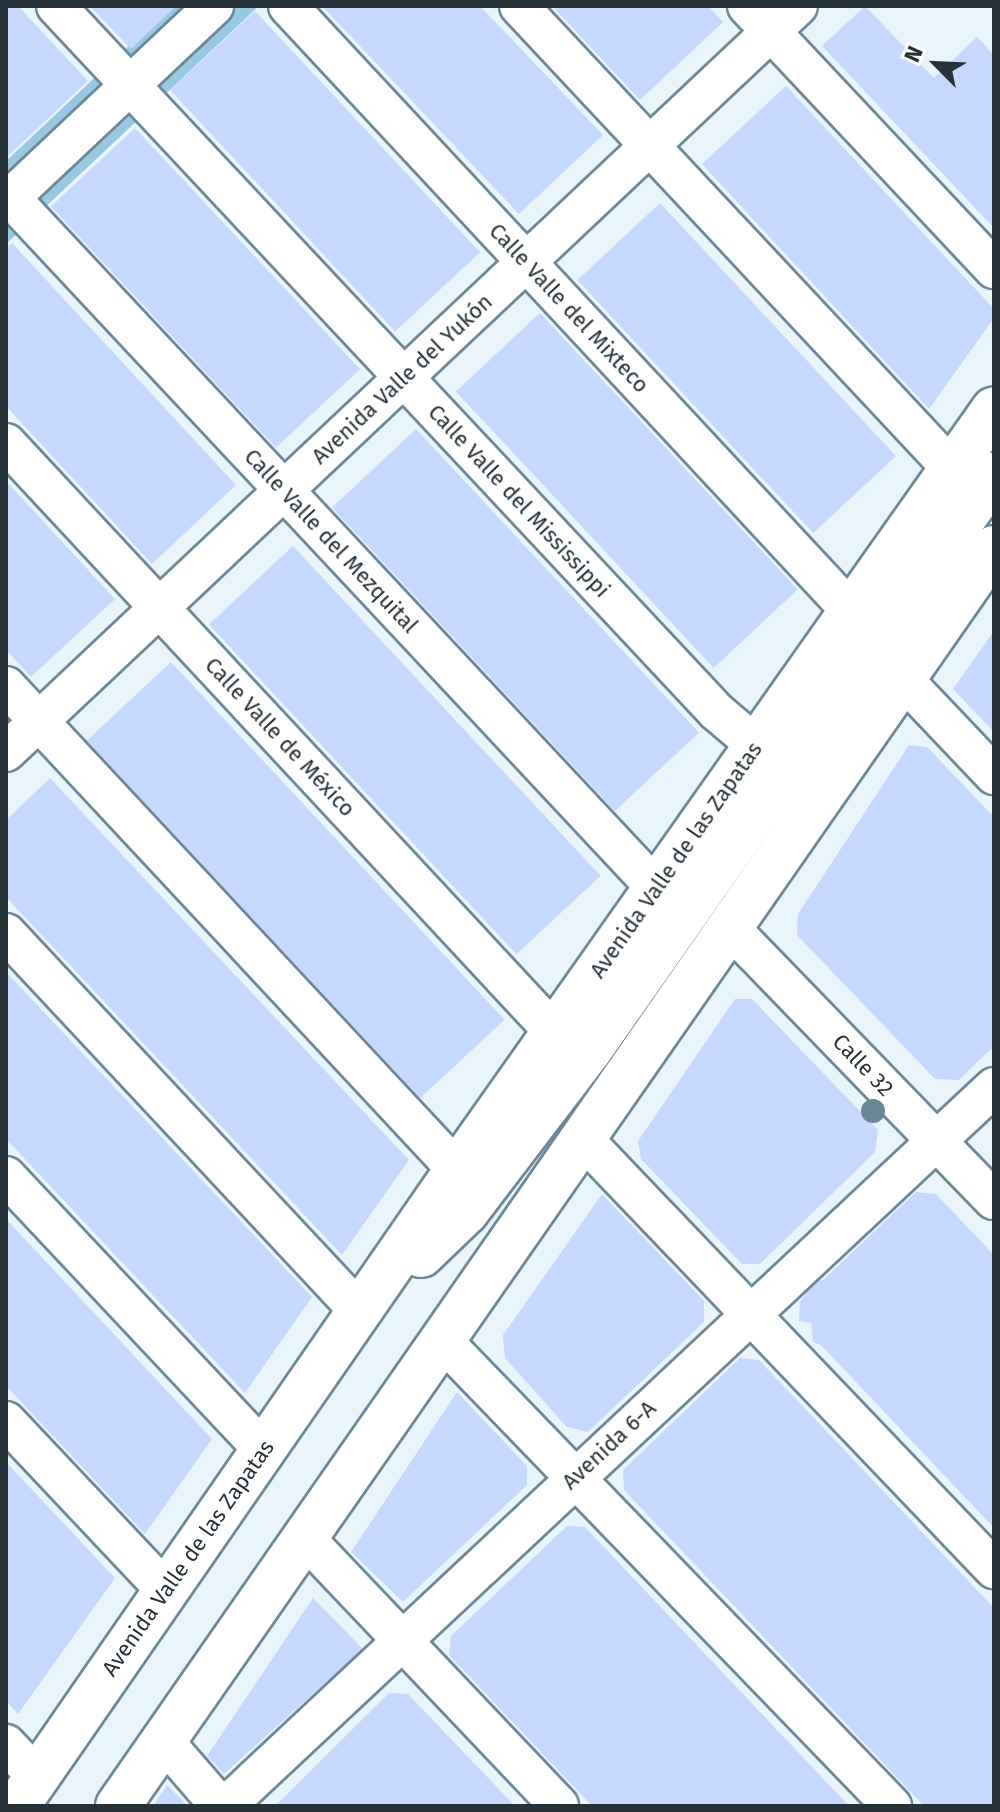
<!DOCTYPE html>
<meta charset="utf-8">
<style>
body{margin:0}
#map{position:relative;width:1000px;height:1812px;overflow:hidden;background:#e9f5fb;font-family:"Fira Sans",sans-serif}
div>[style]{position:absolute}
.green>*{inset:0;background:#99c8e3}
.building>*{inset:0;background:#c7d8ff;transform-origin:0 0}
.roads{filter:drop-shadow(2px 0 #6e8897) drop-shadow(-2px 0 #6e8897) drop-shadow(0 2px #6e8897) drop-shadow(0 -2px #6e8897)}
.minor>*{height:38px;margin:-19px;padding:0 19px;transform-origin:19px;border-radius:19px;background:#fff}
.major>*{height:44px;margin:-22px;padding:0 22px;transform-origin:22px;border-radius:22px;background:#fff}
.trees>*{width:24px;height:24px;margin:-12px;border-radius:50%;background:#698795}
span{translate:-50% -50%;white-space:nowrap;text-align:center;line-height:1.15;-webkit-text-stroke:6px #fff;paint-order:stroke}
.street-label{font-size:22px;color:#273238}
.frame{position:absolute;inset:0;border:8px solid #273238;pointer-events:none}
.north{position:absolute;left:896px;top:24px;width:80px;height:80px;-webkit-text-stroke:6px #fff;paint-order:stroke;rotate:294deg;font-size:22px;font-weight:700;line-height:32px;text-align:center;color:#273238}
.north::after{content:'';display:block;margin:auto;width:28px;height:36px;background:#273238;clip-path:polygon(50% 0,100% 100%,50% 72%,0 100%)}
</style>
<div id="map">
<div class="green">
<i style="clip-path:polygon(171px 6px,259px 6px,6px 244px,6px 161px)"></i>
</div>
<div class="building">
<i style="clip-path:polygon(6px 6px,18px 6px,88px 81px,6px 158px)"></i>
<i style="clip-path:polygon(90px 6px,176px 6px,131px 49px)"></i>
<i style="clip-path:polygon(322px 6px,480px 6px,603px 135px,519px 214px)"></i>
<i style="clip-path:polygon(552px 6px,708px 6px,723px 22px,640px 100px)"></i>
<i style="clip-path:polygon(865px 6px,934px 78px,977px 37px,994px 55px,994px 228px,822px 46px)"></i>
<i style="left:255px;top:11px;width:330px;height:116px;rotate:47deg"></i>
<i style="clip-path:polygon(786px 86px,994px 309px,994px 318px,929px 409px,702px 164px)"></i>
<i style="left:135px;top:128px;width:330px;height:115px;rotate:47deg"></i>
<i style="left:660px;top:203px;width:346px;height:113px;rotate:47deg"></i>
<i style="clip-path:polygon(12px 243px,236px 485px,152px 564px,6px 406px,6px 249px)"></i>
<i style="left:540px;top:313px;width:378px;height:115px;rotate:47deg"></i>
<i style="left:416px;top:429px;width:415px;height:115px;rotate:47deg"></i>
<i style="clip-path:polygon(6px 481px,115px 599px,31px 677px,6px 650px)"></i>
<i style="left:293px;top:546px;width:451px;height:115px;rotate:47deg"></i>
<i style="clip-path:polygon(994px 631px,994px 732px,953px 689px)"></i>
<i style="left:171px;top:662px;width:489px;height:115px;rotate:47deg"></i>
<i style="clip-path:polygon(909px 745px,927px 747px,994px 817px,994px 1046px,959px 1080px,935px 1079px,797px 935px,798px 914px)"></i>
<i style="clip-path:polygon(50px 778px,409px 1160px,342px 1255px,6px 897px,6px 820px)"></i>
<i style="clip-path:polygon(6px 972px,312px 1297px,245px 1393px,6px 1139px)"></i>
<i style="clip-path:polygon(735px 999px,752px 999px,878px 1130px,875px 1152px,760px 1264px,742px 1264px,641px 1159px,638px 1141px)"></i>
<i style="clip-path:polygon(916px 1192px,936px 1194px,994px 1255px,994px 1528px,821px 1345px,813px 1342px,811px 1323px,799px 1321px,800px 1302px,814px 1281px,823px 1280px)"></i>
<i style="clip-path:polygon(602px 1194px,704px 1301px,704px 1322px,588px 1432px,567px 1427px,505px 1358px,503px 1335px)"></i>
<i style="clip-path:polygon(6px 1219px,212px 1439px,145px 1534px,6px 1386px)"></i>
<i style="clip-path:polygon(740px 1358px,759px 1360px,994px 1608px,994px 1806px,924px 1806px,624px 1490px,623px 1470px)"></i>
<i style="clip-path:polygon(457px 1392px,527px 1466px,527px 1485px,403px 1602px,351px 1552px)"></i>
<i style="clip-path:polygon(6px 1462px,115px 1578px,18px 1714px,6px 1701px)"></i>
<i style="clip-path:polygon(567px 1526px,585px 1527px,849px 1806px,592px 1806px,449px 1655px,451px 1636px)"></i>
<i style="clip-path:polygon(313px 1598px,363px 1649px,224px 1774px,207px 1756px)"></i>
<i style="clip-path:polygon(389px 1693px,408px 1694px,515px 1806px,275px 1806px)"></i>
<i style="clip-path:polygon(167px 1785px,188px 1806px,153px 1806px)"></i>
</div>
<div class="roads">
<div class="minor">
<i style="left:56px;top:6px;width:967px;rotate:46.89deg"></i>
<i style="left:717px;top:712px;width:52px;rotate:40.4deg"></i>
<i style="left:288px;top:6px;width:825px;rotate:47.06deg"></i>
<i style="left:519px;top:6px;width:635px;rotate:46.91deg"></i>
<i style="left:747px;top:6px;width:361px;rotate:46.8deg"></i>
<i style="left:6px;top:193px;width:952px;rotate:46.92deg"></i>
<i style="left:6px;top:202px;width:286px;rotate:-43.3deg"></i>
<i style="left:6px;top:443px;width:805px;rotate:47.07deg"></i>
<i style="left:902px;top:678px;width:134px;rotate:46.5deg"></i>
<i style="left:6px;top:686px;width:662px;rotate:47.02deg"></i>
<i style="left:6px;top:752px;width:1088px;rotate:-43.29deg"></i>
<i style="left:732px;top:930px;width:376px;rotate:45.9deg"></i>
<i style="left:6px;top:933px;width:519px;rotate:46.95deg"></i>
<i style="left:586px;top:1142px;width:591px;rotate:46.3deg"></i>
<i style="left:6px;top:1176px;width:376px;rotate:46.8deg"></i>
<i style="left:442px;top:1340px;width:648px;rotate:46deg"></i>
<i style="left:6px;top:1421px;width:233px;rotate:46.7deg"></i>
<i style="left:305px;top:1538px;width:369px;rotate:46.5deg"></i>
<i style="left:163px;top:1740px;width:87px;rotate:49.2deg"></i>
<i style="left:6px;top:1744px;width:47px;rotate:46.7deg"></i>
<i style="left:226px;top:1806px;width:1052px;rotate:-43.11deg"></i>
</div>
<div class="major">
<i style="left:421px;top:1255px;width:62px;rotate:-43.7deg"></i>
<i style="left:466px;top:1212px;width:201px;rotate:-52.7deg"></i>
<i style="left:588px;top:1052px;width:706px;rotate:-54.87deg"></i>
<i style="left:17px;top:1806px;width:773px;rotate:-55.32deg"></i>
<i style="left:457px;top:1170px;width:931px;rotate:-54.79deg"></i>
<i style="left:118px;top:1806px;width:1533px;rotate:-55.15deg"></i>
</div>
</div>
<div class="trees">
<i style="left:873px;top:1111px"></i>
</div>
<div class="street-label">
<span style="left:569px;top:308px;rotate:47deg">Calle Valle del Mixteco</span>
<span style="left:402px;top:379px;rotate:-43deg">Avenida Valle del Yukón</span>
<span style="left:519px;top:501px;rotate:47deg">Calle Valle del Mississippi</span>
<span style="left:331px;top:541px;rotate:47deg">Calle Valle del Mezquital</span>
<span style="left:280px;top:737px;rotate:47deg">Calle Valle de México</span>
<span style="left:676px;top:860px;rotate:-55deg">Avenida Valle de las Zapatas</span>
<span style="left:863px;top:1065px;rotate:46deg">Calle 32</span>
<span style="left:609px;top:1445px;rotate:-43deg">Avenida 6-A</span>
<span style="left:188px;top:1558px;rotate:-55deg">Avenida Valle de las Zapatas</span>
</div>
<div class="frame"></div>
<div class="north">N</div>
</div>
